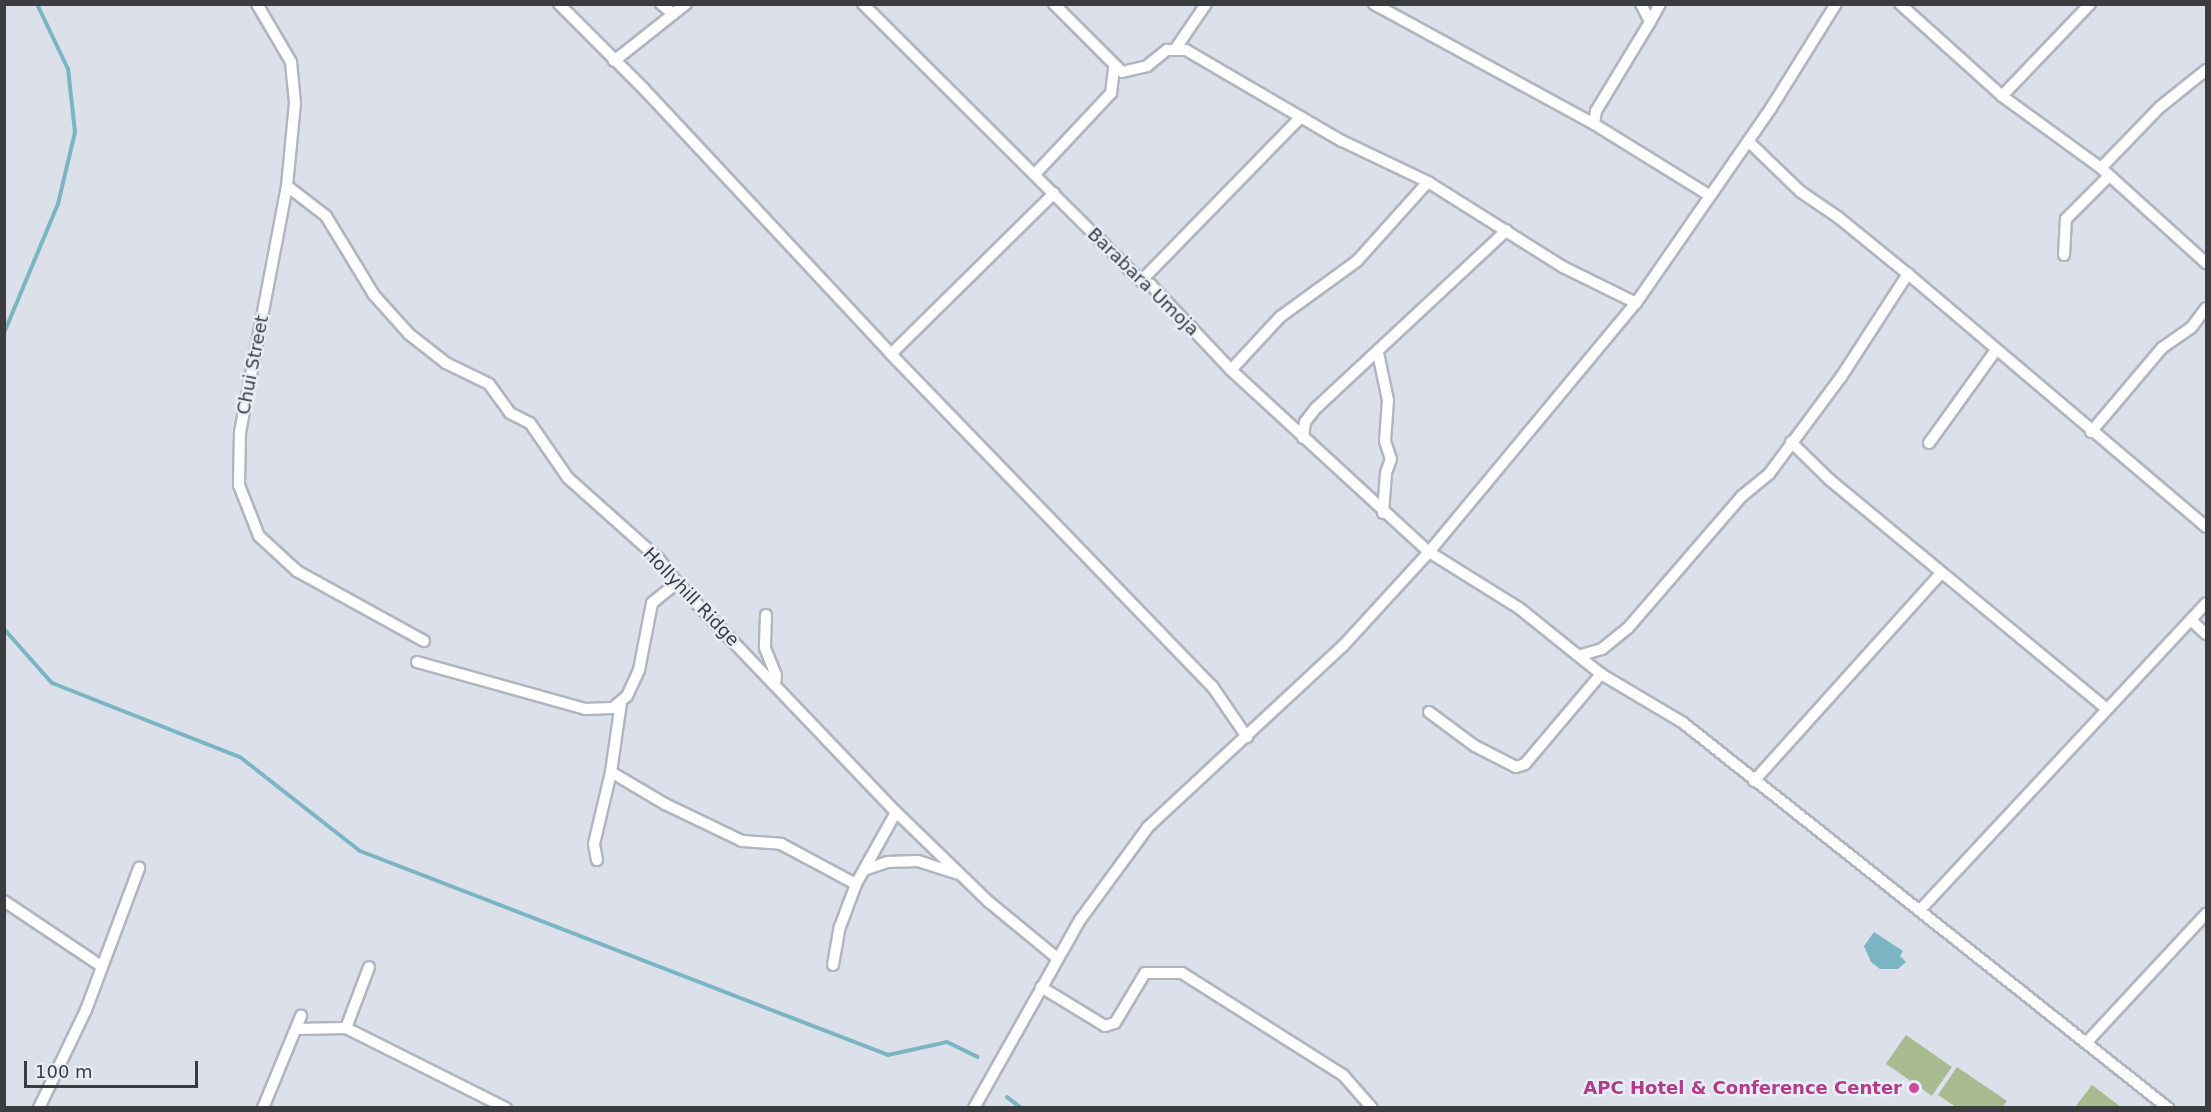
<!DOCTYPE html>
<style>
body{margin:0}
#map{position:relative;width:2211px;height:1112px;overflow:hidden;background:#dce0ea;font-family:"DejaVu Sans",sans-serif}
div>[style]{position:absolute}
.green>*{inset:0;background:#a8ba90;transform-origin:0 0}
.water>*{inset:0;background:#7bb5c3}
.stream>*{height:4px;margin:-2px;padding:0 2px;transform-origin:2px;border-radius:2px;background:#7bb5c3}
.roads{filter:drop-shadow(2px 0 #b1b5bf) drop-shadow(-2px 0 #b1b5bf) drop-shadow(0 2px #b1b5bf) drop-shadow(0 -2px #b1b5bf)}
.minor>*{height:10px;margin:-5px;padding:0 5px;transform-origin:5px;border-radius:5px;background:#fff}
.dots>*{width:16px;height:16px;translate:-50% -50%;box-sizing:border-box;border:3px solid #e9edf7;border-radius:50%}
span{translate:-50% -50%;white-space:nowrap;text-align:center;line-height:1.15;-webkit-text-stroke:5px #e9edf7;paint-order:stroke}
.street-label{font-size:18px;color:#3a3c40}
.hotel-label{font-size:18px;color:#b23c85;font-weight:700}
.right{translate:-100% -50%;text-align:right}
.frame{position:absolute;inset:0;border:6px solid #3a3c40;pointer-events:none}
.scale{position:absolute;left:24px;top:1061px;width:174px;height:27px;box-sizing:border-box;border:3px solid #3a3c40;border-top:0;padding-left:8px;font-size:18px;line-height:21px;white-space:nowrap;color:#3a3c40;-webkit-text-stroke:4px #e9edf7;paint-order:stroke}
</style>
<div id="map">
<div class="green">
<i style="left:1906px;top:1035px;width:56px;height:35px;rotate:35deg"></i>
<i style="clip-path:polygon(1957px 1067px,2007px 1101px,2002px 1107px,1956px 1107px,1938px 1095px)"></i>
<i style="clip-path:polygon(2092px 1085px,2121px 1107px,2075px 1107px)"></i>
</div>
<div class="water">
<i style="clip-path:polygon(1874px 932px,1903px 951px,1900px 956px,1906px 962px,1898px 969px,1880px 969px,1871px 962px,1864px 946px)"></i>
</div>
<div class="stream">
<i style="left:4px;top:333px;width:140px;rotate:-67.3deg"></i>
<i style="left:58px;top:204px;width:74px;rotate:-76.7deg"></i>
<i style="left:75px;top:132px;width:63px;rotate:-96.3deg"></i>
<i style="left:68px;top:69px;width:72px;rotate:-115.5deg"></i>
<i style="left:4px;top:629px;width:72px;rotate:48.4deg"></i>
<i style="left:52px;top:683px;width:202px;rotate:21.5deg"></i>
<i style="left:240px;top:757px;width:152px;rotate:38.1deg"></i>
<i style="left:360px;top:851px;width:566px;rotate:21.12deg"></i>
<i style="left:888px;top:1055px;width:60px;rotate:-12.4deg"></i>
<i style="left:947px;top:1042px;width:34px;rotate:26deg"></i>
<i style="left:1007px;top:1097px;width:18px;rotate:38deg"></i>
</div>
<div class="roads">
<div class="minor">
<i style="left:257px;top:4px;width:67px;rotate:59.6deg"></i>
<i style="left:291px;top:62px;width:41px;rotate:84.4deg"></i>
<i style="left:295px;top:103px;width:83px;rotate:95.5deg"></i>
<i style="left:287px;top:186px;width:250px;rotate:100.8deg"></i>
<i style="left:240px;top:432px;width:53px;rotate:91.1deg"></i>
<i style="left:239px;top:485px;width:55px;rotate:68.6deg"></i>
<i style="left:259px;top:536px;width:52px;rotate:42.6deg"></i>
<i style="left:297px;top:571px;width:145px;rotate:28.9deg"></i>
<i style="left:559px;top:4px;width:120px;rotate:45deg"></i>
<i style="left:644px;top:89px;width:362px;rotate:47deg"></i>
<i style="left:891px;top:354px;width:462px;rotate:46deg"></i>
<i style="left:1212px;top:686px;width:62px;rotate:55.5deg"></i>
<i style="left:661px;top:4px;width:16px;rotate:40deg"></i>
<i style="left:863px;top:4px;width:392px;rotate:44.9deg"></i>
<i style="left:1141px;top:281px;width:11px;rotate:22deg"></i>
<i style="left:1151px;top:285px;width:117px;rotate:46.7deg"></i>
<i style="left:1231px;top:370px;width:269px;rotate:42.6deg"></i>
<i style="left:1429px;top:552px;width:106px;rotate:31.9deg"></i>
<i style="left:1519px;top:608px;width:105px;rotate:38.8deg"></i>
<i style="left:1601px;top:674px;width:94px;rotate:30.7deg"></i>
<i style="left:1682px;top:722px;width:621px;rotate:38.46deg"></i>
<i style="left:1054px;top:4px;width:96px;rotate:45deg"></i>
<i style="left:1122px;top:72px;width:26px;rotate:-13deg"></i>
<i style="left:1147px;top:66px;width:26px;rotate:-39deg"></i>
<i style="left:1167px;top:50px;width:19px"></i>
<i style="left:1186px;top:50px;width:181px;rotate:30.3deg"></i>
<i style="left:1342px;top:141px;width:95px;rotate:25.5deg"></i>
<i style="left:1428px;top:182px;width:160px;rotate:32.2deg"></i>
<i style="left:1563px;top:267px;width:81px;rotate:26.3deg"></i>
<i style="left:1374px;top:4px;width:251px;rotate:28.6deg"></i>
<i style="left:1641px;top:4px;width:20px;rotate:63deg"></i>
<i style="left:1650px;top:22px;width:104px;rotate:121.2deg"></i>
<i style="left:1596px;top:111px;width:13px;rotate:99deg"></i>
<i style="left:1594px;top:124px;width:135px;rotate:31.7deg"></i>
<i style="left:1900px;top:4px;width:137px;rotate:42deg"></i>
<i style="left:2002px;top:96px;width:122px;rotate:36deg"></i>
<i style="left:2101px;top:168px;width:142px;rotate:42.1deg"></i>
<i style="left:1650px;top:22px;width:21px;rotate:-61deg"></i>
<i style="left:1176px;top:48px;width:53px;rotate:-55.7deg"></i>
<i style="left:614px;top:61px;width:92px;rotate:-38.4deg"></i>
<i style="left:2002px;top:96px;width:127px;rotate:-46.3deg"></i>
<i style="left:1748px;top:141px;width:74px;rotate:43.9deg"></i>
<i style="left:1801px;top:192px;width:46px;rotate:34.4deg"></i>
<i style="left:1839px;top:218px;width:89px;rotate:39.1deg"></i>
<i style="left:1908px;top:274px;width:391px;rotate:40.3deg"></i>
<i style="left:2101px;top:168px;width:85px;rotate:-46deg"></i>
<i style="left:2160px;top:107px;width:59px;rotate:-38.8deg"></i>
<i style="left:1036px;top:173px;width:110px;rotate:-46.8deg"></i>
<i style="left:1111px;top:93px;width:25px;rotate:-83deg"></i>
<i style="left:287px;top:186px;width:49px;rotate:37.6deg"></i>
<i style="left:326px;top:216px;width:92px;rotate:58.7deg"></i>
<i style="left:374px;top:295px;width:52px;rotate:48.1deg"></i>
<i style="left:409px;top:334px;width:47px;rotate:38.1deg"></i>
<i style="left:446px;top:363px;width:48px;rotate:26deg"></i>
<i style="left:489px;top:384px;width:36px;rotate:54deg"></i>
<i style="left:510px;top:413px;width:22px;rotate:27deg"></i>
<i style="left:530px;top:423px;width:67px;rotate:55.4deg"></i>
<i style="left:568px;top:478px;width:122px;rotate:41.7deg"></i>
<i style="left:659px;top:559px;width:30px;rotate:53deg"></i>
<i style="left:677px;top:583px;width:317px;rotate:46.3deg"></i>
<i style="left:896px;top:812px;width:129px;rotate:44.1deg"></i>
<i style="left:989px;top:902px;width:88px;rotate:39.5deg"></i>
<i style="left:2064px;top:255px;width:36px;rotate:-87deg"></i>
<i style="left:2066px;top:219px;width:61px;rotate:-45deg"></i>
<i style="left:1141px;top:281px;width:229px;rotate:-45.7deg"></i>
<i style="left:1378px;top:353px;width:48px;rotate:78deg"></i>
<i style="left:1388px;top:400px;width:41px;rotate:94.2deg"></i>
<i style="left:1385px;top:441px;width:19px;rotate:72deg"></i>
<i style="left:1391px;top:459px;width:15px;rotate:110deg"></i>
<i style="left:1386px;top:473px;width:40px;rotate:94.3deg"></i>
<i style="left:891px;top:354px;width:229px;rotate:-44.6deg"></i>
<i style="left:1231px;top:370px;width:72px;rotate:-47.2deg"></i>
<i style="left:1280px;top:317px;width:95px;rotate:-36deg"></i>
<i style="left:1357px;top:261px;width:106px;rotate:-48.1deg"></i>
<i style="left:2091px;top:432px;width:110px;rotate:-49.8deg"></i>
<i style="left:2162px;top:348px;width:35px;rotate:-35deg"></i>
<i style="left:2191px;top:328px;width:25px;rotate:-53deg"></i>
<i style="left:1303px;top:438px;width:16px;rotate:-83deg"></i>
<i style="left:1305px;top:422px;width:16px;rotate:-52deg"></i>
<i style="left:1315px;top:409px;width:262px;rotate:-43deg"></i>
<i style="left:1791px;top:442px;width:54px;rotate:44.3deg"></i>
<i style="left:1830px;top:480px;width:358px;rotate:39.6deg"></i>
<i style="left:1929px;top:443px;width:115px;rotate:-54.2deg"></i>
<i style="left:766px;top:615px;width:33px;rotate:92deg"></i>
<i style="left:765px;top:648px;width:29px;rotate:68deg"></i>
<i style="left:776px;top:675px;width:10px;rotate:96deg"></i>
<i style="left:2192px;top:621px;width:19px;rotate:43deg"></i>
<i style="left:1581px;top:655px;width:22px;rotate:-16deg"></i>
<i style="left:1602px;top:649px;width:33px;rotate:-39deg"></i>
<i style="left:1628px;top:628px;width:174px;rotate:-49.2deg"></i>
<i style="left:1742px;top:496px;width:35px;rotate:-39deg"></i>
<i style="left:1769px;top:474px;width:121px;rotate:-53.4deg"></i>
<i style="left:1841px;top:377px;width:123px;rotate:-57deg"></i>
<i style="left:417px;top:662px;width:174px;rotate:15.6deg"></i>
<i style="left:585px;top:709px;width:28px;rotate:-2deg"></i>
<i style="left:613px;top:708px;width:18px;rotate:-41deg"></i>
<i style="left:627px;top:696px;width:29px;rotate:-65deg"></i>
<i style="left:639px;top:670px;width:68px;rotate:-79deg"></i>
<i style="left:652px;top:603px;width:32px;rotate:-39deg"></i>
<i style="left:1429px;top:712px;width:57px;rotate:36.5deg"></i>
<i style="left:1475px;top:746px;width:46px;rotate:27.1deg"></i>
<i style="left:1516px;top:767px;width:9px;rotate:-18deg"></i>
<i style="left:1525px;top:764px;width:118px;rotate:-49.8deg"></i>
<i style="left:611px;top:772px;width:63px;rotate:30.7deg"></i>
<i style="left:665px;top:804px;width:85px;rotate:25.7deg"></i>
<i style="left:742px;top:841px;width:39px;rotate:4deg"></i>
<i style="left:781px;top:844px;width:85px;rotate:28.1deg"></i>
<i style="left:1754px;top:781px;width:280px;rotate:-48deg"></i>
<i style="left:597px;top:860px;width:16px;rotate:-101deg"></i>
<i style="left:594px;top:844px;width:74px;rotate:-76.7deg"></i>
<i style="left:611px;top:772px;width:70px;rotate:-81.8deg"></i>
<i style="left:864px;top:870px;width:24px;rotate:-19deg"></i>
<i style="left:887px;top:862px;width:31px;rotate:-2deg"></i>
<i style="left:918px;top:861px;width:40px;rotate:18deg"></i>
<i style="left:4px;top:901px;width:117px;rotate:33.8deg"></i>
<i style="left:1921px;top:909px;width:418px;rotate:-47deg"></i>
<i style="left:833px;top:965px;width:39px;rotate:-80deg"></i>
<i style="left:840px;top:927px;width:46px;rotate:-69.6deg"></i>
<i style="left:856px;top:884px;width:82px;rotate:-60.9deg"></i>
<i style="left:1041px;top:987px;width:75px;rotate:31.4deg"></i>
<i style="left:1105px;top:1026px;width:10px;rotate:-17deg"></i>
<i style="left:1115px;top:1023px;width:58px;rotate:-59deg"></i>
<i style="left:1145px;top:973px;width:37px"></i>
<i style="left:1182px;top:973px;width:191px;rotate:32.4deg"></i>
<i style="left:1343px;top:1075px;width:44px;rotate:48.7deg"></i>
<i style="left:346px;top:1028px;width:65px;rotate:-69.3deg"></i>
<i style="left:296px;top:1029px;width:50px;rotate:-1.1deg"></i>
<i style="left:346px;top:1028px;width:179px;rotate:26.6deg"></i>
<i style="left:2087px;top:1042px;width:175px;rotate:-47.1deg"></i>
<i style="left:39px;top:1108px;width:109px;rotate:-64.4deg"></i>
<i style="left:86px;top:1010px;width:152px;rotate:-69.5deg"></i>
<i style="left:263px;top:1108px;width:100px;rotate:-67.6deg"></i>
<i style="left:974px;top:1108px;width:216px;rotate:-60.6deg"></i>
<i style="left:1080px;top:920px;width:115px;rotate:-53.8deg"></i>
<i style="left:1148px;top:827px;width:266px;rotate:-42.9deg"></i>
<i style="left:1343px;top:646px;width:127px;rotate:-47.5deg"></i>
<i style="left:1429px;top:552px;width:324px;rotate:-50.3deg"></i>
<i style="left:1636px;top:303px;width:237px;rotate:-55.3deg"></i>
<i style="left:1771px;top:108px;width:123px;rotate:-58deg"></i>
</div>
</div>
<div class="dots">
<i style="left:1914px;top:1088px;background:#d1479c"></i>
</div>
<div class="street-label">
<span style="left:1143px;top:282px;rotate:44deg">Barabara Umoja</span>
<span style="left:253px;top:365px;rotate:-79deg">Chui Street</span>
<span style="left:691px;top:597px;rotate:46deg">Hollyhill Ridge</span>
</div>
<div class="hotel-label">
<span class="right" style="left:1902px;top:1088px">APC Hotel &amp; Conference Center</span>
</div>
<div class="frame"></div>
<div class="scale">100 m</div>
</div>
